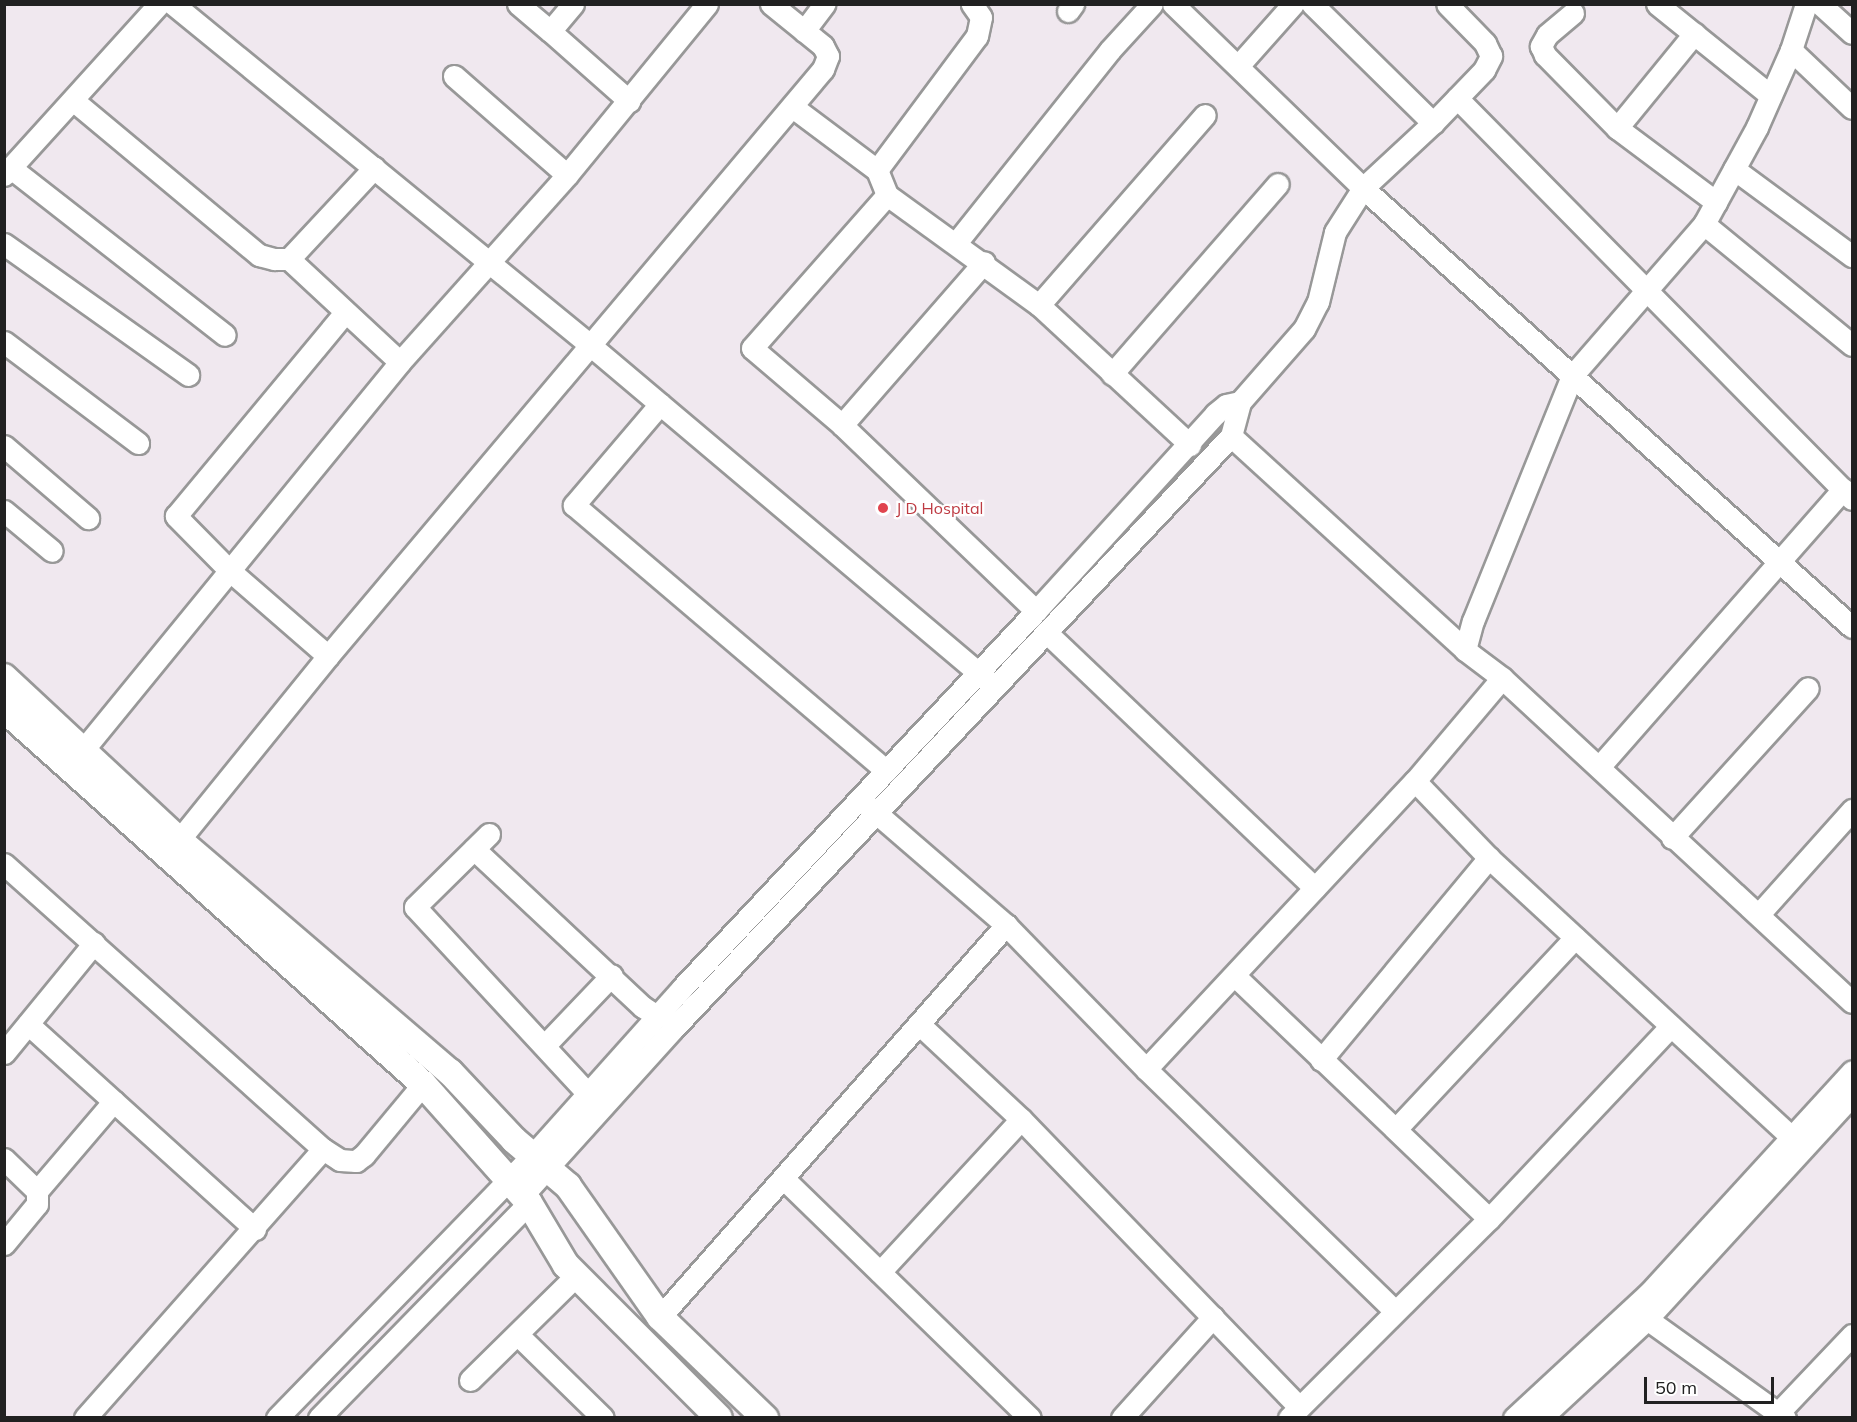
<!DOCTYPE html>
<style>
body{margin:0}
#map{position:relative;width:1857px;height:1422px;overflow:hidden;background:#f0e8ef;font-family:Mulish,sans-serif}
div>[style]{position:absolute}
.roads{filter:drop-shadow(2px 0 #989898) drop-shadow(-2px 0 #989898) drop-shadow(0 2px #989898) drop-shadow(0 -2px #989898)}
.minor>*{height:21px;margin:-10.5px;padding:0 10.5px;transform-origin:10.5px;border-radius:10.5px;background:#fff}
.tertiary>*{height:26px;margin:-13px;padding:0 13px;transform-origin:13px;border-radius:13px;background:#fff}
.dots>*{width:16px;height:16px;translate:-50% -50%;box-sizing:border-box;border:3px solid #fff;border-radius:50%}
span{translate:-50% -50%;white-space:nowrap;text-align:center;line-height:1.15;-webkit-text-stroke:4.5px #fff;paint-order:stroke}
.health-label{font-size:16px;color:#be3a42}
.left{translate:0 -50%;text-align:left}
.frame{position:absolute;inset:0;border:6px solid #212121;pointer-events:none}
.scale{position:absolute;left:1644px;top:1377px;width:130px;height:27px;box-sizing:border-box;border:3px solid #212121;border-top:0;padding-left:8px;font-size:18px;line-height:21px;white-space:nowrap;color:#212121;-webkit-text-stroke:4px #fff;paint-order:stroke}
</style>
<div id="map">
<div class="roads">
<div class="minor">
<i style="left:173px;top:4px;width:539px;rotate:39.27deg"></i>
<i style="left:590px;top:345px;width:521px;rotate:40.17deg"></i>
<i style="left:518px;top:4px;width:42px;rotate:40.2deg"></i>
<i style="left:573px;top:4px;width:35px;rotate:130deg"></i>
<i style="left:550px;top:31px;width:106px;rotate:41.5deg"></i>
<i style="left:1173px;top:4px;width:264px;rotate:44.1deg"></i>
<i style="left:1363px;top:188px;width:657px;rotate:41.92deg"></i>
<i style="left:1312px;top:4px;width:170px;rotate:44.5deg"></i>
<i style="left:1657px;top:4px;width:146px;rotate:38.9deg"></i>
<i style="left:1820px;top:4px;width:43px;rotate:42.2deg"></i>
<i style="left:1068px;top:11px;width:9px;rotate:-54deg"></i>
<i style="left:1573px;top:13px;width:34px;rotate:140deg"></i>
<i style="left:1547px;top:35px;width:13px;rotate:119deg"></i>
<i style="left:1541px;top:46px;width:10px;rotate:66deg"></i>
<i style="left:1545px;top:55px;width:103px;rotate:45.4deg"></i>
<i style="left:1617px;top:128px;width:124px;rotate:36.8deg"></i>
<i style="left:804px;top:31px;width:34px;rotate:-53deg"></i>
<i style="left:1791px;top:50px;width:84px;rotate:43.6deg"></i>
<i style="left:1238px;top:66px;width:83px;rotate:-48.4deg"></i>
<i style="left:454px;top:76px;width:150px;rotate:41.2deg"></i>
<i style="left:1457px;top:98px;width:563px;rotate:45.43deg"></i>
<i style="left:74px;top:101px;width:241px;rotate:39.8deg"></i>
<i style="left:259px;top:255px;width:16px;rotate:15deg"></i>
<i style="left:274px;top:259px;width:15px"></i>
<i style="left:289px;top:259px;width:125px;rotate:-47deg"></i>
<i style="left:794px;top:108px;width:104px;rotate:36.8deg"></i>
<i style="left:877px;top:170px;width:27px;rotate:68deg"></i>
<i style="left:887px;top:195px;width:188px;rotate:35.9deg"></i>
<i style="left:1039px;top:305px;width:206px;rotate:42.8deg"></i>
<i style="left:1617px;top:128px;width:122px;rotate:-50.7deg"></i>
<i style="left:11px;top:168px;width:271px;rotate:38deg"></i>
<i style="left:1734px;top:169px;width:147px;rotate:36.4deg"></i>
<i style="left:877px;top:170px;width:167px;rotate:-53.3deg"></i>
<i style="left:977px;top:36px;width:19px;rotate:-78deg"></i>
<i style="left:981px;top:17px;width:16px;rotate:-125deg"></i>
<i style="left:4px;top:175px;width:231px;rotate:-47.8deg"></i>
<i style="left:887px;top:195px;width:204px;rotate:131.4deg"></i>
<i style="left:752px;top:348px;width:118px;rotate:40.5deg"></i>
<i style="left:842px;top:425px;width:269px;rotate:43.8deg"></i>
<i style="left:1704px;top:224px;width:191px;rotate:39.3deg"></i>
<i style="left:956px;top:243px;width:247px;rotate:-51.4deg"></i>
<i style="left:1110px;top:50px;width:62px;rotate:-47.6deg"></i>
<i style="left:4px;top:244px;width:226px;rotate:35.4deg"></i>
<i style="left:289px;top:259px;width:151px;rotate:42.9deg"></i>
<i style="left:1039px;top:305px;width:252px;rotate:-48.9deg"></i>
<i style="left:4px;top:342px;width:168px;rotate:37deg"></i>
<i style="left:1112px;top:374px;width:252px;rotate:-48.9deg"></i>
<i style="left:660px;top:404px;width:133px;rotate:130.4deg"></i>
<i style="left:574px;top:505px;width:410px;rotate:40.4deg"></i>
<i style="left:842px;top:425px;width:216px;rotate:-48.9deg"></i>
<i style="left:1231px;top:436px;width:317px;rotate:42.4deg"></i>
<i style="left:1465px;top:650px;width:46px;rotate:37.1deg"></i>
<i style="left:1502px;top:678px;width:477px;rotate:42.8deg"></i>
<i style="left:4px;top:446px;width:111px;rotate:40.6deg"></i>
<i style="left:4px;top:511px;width:62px;rotate:39.8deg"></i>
<i style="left:1046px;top:632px;width:371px;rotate:43.6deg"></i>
<i style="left:1465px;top:650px;width:30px;rotate:-75deg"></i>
<i style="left:1473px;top:621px;width:264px;rotate:-68deg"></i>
<i style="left:1572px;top:376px;width:201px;rotate:-49deg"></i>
<i style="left:1704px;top:224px;width:111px;rotate:-61.3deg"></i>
<i style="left:1757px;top:127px;width:84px;rotate:-66.2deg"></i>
<i style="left:1791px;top:50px;width:48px;rotate:-71.9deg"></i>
<i style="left:328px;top:656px;width:131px;rotate:-139deg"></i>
<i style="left:229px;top:570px;width:76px;rotate:-134.5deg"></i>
<i style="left:176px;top:516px;width:263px;rotate:-50.3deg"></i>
<i style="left:83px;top:750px;width:501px;rotate:-50.75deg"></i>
<i style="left:400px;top:362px;width:251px;rotate:-48.2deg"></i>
<i style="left:567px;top:175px;width:221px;rotate:-50.7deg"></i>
<i style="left:1599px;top:767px;width:370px;rotate:-48.7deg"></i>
<i style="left:1415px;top:781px;width:107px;rotate:46.1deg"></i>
<i style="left:1489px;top:858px;width:413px;rotate:42.7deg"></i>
<i style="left:867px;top:805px;width:184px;rotate:40.8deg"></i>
<i style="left:1006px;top:925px;width:201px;rotate:45.8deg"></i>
<i style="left:1146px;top:1069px;width:347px;rotate:44.2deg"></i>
<i style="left:489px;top:834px;width:104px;rotate:135.4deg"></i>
<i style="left:415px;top:907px;width:253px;rotate:47.2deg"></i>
<i style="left:1672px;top:838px;width:202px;rotate:-47.8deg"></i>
<i style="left:179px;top:840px;width:237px;rotate:-51deg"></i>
<i style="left:328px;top:656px;width:768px;rotate:-49.86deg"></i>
<i style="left:823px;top:69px;width:14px;rotate:-69deg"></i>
<i style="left:828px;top:56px;width:11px;rotate:-117deg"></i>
<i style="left:823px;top:46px;width:67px;rotate:-141.1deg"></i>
<i style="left:474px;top:849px;width:231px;rotate:43.1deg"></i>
<i style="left:643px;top:1007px;width:17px;rotate:33deg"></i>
<i style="left:4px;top:864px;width:428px;rotate:41.8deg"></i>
<i style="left:323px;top:1149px;width:20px;rotate:33deg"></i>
<i style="left:340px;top:1160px;width:16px;rotate:4deg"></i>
<i style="left:356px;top:1161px;width:10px;rotate:-37deg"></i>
<i style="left:364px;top:1155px;width:92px;rotate:-50.3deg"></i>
<i style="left:1759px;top:914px;width:140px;rotate:-48.2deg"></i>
<i style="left:1236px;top:977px;width:350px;rotate:43.7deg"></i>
<i style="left:28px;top:1024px;width:306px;rotate:42.1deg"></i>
<i style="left:919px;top:1024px;width:139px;rotate:43deg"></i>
<i style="left:1021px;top:1119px;width:399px;rotate:46deg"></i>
<i style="left:546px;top:1044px;width:95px;rotate:-46.3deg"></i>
<i style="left:4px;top:1053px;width:142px;rotate:-50.7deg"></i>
<i style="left:1321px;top:1060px;width:263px;rotate:-50.3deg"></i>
<i style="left:1146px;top:1069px;width:394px;rotate:-47deg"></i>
<i style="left:1415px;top:781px;width:135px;rotate:-49.8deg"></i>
<i style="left:1396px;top:1129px;width:262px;rotate:-46.9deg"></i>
<i style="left:4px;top:1159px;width:46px;rotate:44.1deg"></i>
<i style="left:37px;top:1191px;width:13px;rotate:90deg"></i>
<i style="left:37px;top:1204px;width:52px;rotate:129.5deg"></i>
<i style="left:784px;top:1179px;width:343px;rotate:44.2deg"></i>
<i style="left:37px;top:1191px;width:118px;rotate:-49.5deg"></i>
<i style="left:522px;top:1196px;width:224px;rotate:-47.9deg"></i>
<i style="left:672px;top:1030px;width:816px;rotate:-46.74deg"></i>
<i style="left:1231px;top:436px;width:35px;rotate:-75deg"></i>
<i style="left:880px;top:1272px;width:208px;rotate:-47.3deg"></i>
<i style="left:660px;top:1317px;width:523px;rotate:-48.57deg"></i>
<i style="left:1647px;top:1319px;width:170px;rotate:35.7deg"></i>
<i style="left:519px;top:1336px;width:117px;rotate:44.3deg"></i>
<i style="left:470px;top:1380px;width:150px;rotate:-44.5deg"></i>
<i style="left:1779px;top:1412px;width:106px;rotate:-46.5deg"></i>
<i style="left:85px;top:1418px;width:359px;rotate:-48.5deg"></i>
<i style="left:277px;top:1418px;width:366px;rotate:-45.8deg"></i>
<i style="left:532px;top:1156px;width:225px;rotate:-48.2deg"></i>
<i style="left:682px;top:988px;width:517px;rotate:-46.8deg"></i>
<i style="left:1036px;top:611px;width:266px;rotate:-47.7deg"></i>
<i style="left:1215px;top:414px;width:14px;rotate:-39deg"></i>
<i style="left:1226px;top:405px;width:14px;rotate:-12deg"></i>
<i style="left:1240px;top:402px;width:97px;rotate:-48.8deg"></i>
<i style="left:1304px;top:329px;width:30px;rotate:-63deg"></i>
<i style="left:1318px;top:302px;width:72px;rotate:-76.3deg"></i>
<i style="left:1335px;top:232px;width:52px;rotate:-57.5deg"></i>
<i style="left:1363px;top:188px;width:96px;rotate:-42.9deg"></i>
<i style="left:1433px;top:123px;width:74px;rotate:-46.1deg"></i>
<i style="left:1484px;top:70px;width:16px;rotate:-63deg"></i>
<i style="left:1491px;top:56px;width:14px;rotate:-115deg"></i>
<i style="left:1485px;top:43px;width:54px;rotate:-134.3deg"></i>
<i style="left:319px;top:1418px;width:301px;rotate:-45.7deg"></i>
<i style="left:1122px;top:1418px;width:136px;rotate:-48deg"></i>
<i style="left:1289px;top:1418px;width:282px;rotate:-44.9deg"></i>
<i style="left:1489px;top:1219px;width:265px;rotate:-46.7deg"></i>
<i style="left:1514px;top:1418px;width:183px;rotate:-42.8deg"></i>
<i style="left:1648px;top:1294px;width:302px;rotate:-47.5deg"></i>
<i style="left:1541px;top:1418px;width:145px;rotate:-43deg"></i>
<i style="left:1647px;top:1319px;width:304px;rotate:-47.5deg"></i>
</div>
<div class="tertiary">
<i style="left:4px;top:677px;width:239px;rotate:43deg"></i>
<i style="left:179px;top:840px;width:357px;rotate:40.6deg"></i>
<i style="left:450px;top:1072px;width:93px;rotate:46.7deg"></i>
<i style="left:514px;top:1140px;width:71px;rotate:40.4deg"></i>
<i style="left:568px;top:1186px;width:160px;rotate:54.9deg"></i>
<i style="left:660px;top:1317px;width:146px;rotate:43.9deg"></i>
<i style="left:4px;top:709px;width:562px;rotate:41.83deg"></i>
<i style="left:423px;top:1084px;width:159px;rotate:48.3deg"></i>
<i style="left:529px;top:1203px;width:72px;rotate:59.2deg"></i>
<i style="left:566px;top:1265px;width:216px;rotate:45deg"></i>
</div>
</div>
<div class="dots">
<i style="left:883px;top:508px;background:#e0444e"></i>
</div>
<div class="health-label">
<span class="left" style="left:896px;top:508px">J D Hospital</span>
</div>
<div class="frame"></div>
<div class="scale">50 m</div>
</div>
